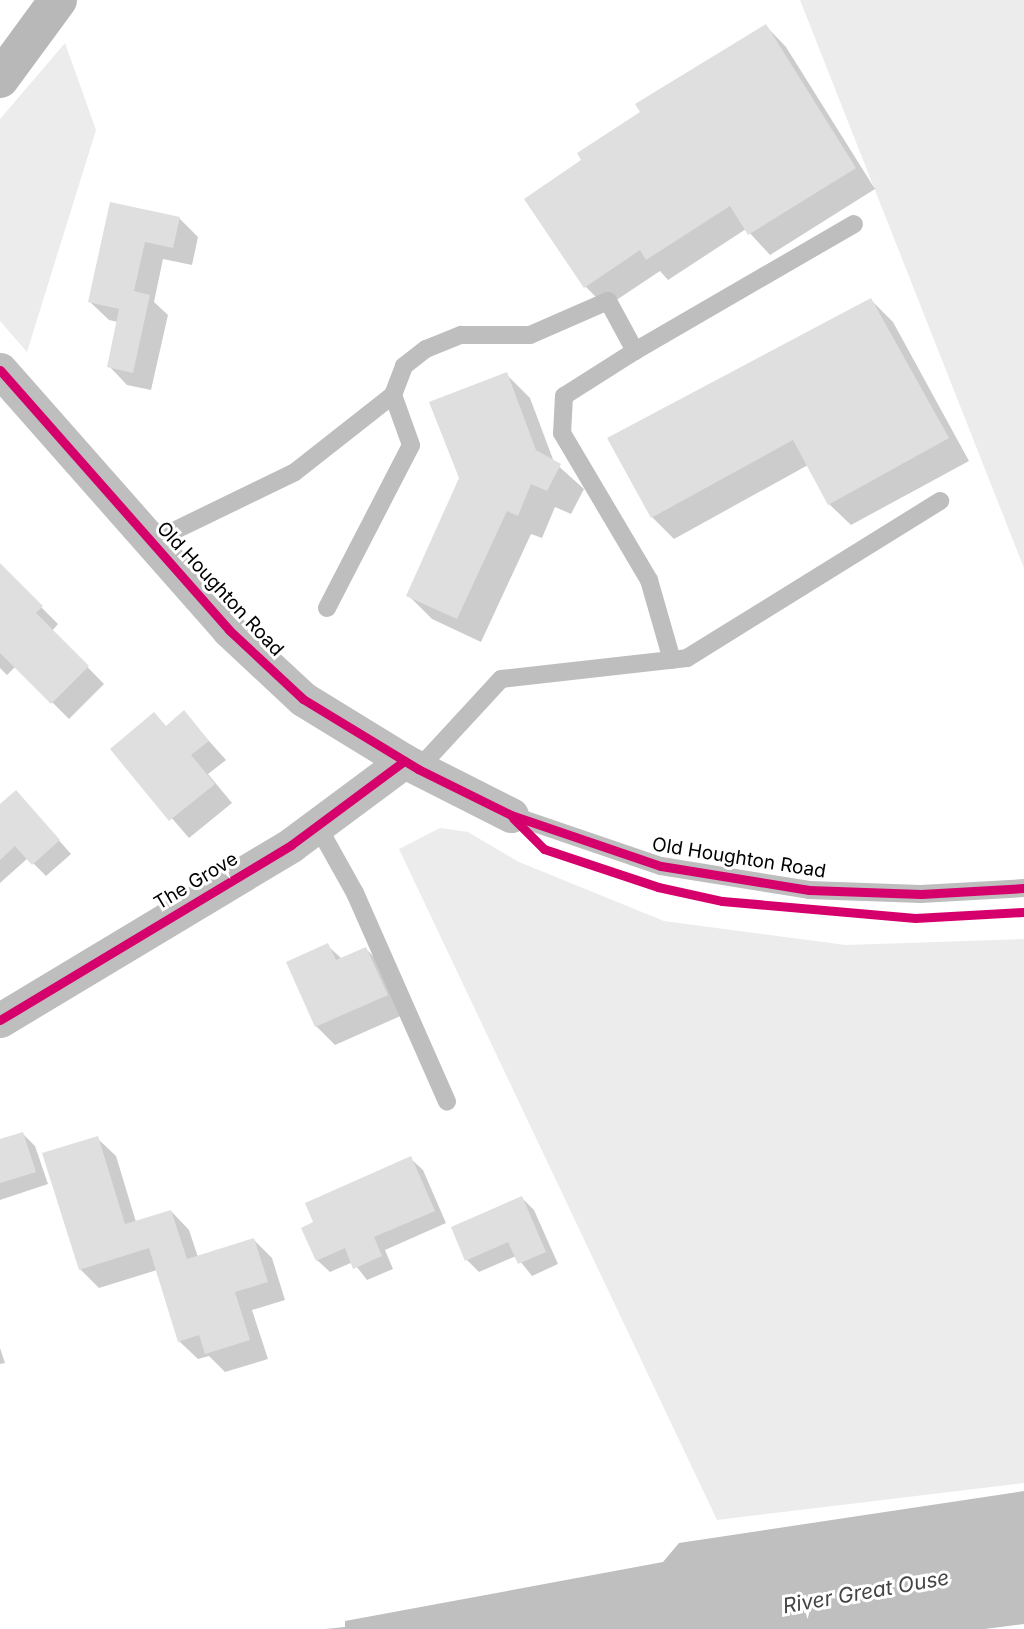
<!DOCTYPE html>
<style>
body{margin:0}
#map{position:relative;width:1024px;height:1629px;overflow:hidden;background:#fff;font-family:Inter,sans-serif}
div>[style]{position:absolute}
.green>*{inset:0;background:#ececec}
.water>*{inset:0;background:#bfbfbf}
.shadow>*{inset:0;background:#0003}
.building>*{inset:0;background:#dfdfdf}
.service>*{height:18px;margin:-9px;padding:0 9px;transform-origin:9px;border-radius:9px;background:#bebebe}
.minor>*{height:35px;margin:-17.5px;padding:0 17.5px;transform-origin:17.5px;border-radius:17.5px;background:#bebebe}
.secondary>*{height:38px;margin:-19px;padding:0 19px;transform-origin:19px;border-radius:19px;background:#b8b8b8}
.cycleway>*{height:9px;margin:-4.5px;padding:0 4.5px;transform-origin:4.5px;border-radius:4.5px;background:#d6006c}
span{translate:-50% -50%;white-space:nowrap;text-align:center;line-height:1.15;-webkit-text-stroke:6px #fff;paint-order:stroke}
.street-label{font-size:19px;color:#000}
.water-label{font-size:21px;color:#444;font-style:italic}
</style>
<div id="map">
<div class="green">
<i style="clip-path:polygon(800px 0,1024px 0,1024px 568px)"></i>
<i style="clip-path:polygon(65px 43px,96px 130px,27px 352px,0 321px,0 119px)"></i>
<i style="clip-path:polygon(440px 828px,468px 832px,519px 862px,664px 921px,846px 945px,1024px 939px,1024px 1483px,717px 1520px,399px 849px)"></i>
</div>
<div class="water">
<i style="clip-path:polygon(1024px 1491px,1024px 1624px,985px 1629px,325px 1629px,345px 1627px,345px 1621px,663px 1562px,679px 1543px)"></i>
</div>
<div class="shadow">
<i style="clip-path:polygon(766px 26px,786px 47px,875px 189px,770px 255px,746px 229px,668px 280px,660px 271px,606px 307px,585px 286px,584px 161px,643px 112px)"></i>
<i style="clip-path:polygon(111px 204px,179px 218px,198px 237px,192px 265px,163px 259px,154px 302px,168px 315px,151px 390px,127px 385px,109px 366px,118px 322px,109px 320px,90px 302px)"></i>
<i style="clip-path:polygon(871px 300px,893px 322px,969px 461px,851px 525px,829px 504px,808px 465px,674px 539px,652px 517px)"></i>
<i style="clip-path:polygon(506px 374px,530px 398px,554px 462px,584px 489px,571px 514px,555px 507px,542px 538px,531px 534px,481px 642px,432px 619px,408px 595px)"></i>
<i style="clip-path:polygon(0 566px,58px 624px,52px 631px,104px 684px,69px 719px,16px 666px,7px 675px,0 668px)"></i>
<i style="clip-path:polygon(184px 713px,226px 760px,208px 774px,232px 803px,189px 838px,112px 749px,167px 727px)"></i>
<i style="clip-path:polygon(28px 805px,71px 854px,46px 876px,28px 858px,0 883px,0 807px)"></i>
<i style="clip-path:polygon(328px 946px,342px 959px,366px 949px,384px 967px,405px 1014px,335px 1045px,316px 1026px)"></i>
<i style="clip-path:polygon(23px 1134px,35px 1146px,48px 1184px,0 1200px,0 1141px)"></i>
<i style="clip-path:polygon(97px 1138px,116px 1156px,136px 1222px,171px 1211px,189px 1230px,198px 1257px,254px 1240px,272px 1258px,285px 1300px,252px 1310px,268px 1359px,225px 1372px,209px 1356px,198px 1359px,179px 1341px,157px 1270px,99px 1288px,80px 1269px)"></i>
<i style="clip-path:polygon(410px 1158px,423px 1170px,446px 1223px,385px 1250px,393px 1269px,367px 1280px,353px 1262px,330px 1272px,317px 1260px)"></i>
<i style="clip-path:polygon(522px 1198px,534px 1210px,558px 1264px,532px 1276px,516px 1256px,479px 1272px,467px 1260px)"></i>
<i style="clip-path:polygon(0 1348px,5px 1363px,0 1364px)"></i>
</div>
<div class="building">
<i style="clip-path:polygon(766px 24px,856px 168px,748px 235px,730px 206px,646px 260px,640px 250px,584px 288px,524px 199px,581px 160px,577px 153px,640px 112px,635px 104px)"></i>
<i style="clip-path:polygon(110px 202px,180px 217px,173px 248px,145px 242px,134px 291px,150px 295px,133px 373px,107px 367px,119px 309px,88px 302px)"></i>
<i style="clip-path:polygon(871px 298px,949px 438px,828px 505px,793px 440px,651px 518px,607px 438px)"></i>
<i style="clip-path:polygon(507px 372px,536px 450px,561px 464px,547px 491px,531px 484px,518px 516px,507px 511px,457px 619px,406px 596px,459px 478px,429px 402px)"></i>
<i style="clip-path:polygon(0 563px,43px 606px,36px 613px,89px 666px,51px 704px,0 653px)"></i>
<i style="clip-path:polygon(184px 710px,209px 741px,191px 755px,215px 784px,169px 821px,110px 749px,154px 712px,166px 726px)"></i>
<i style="clip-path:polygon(16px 790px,60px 840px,32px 865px,15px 846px,0 860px,0 804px)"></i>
<i style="clip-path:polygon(328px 943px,336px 960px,366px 947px,388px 995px,315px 1027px,286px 962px)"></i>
<i style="clip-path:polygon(23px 1132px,36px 1172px,0 1183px,0 1139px)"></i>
<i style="clip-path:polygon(98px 1136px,125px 1224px,171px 1210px,187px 1259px,254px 1238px,268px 1282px,235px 1292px,250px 1340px,205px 1354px,199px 1335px,178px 1342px,149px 1248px,79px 1270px,42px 1153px)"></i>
<i style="clip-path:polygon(411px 1156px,435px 1211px,374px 1237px,382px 1256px,353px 1269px,345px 1248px,316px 1261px,301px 1228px,313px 1222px,305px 1203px)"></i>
<i style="clip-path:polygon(522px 1196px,546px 1252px,518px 1264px,508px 1242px,465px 1261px,451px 1227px)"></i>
</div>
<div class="service">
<i style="left:635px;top:351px;width:84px;rotate:147.6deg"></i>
<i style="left:564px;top:396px;width:37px;rotate:93deg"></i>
<i style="left:562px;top:433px;width:171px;rotate:59.4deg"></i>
<i style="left:649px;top:580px;width:83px;rotate:74deg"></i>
<i style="left:151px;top:542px;width:160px;rotate:-25.9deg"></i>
<i style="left:295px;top:472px;width:125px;rotate:-38.2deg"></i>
<i style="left:393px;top:395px;width:31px;rotate:-69deg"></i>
<i style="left:404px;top:366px;width:28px;rotate:-38deg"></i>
<i style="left:426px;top:349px;width:38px;rotate:-22deg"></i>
<i style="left:461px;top:335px;width:69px"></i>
<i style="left:530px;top:335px;width:85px;rotate:-23.6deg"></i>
<i style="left:608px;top:301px;width:57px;rotate:61.6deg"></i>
<i style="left:635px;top:351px;width:253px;rotate:-30.1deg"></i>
<i style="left:327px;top:608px;width:183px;rotate:-62.7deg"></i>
<i style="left:411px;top:445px;width:53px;rotate:-109.8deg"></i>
<i style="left:418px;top:769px;width:122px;rotate:-47.3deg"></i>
<i style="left:501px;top:679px;width:187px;rotate:-6.4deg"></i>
<i style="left:687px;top:658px;width:298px;rotate:-31.8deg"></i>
<i style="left:511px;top:815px;width:158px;rotate:18.8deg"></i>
<i style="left:661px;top:866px;width:150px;rotate:9.2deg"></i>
<i style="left:809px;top:890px;width:112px;rotate:2deg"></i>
<i style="left:921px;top:894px;width:103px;rotate:-3.3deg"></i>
<i style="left:317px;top:825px;width:78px;rotate:60.8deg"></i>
<i style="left:355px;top:893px;width:228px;rotate:66.2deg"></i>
</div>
<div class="minor">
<i style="left:0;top:370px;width:346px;rotate:48.6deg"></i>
<i style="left:229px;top:630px;width:101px;rotate:43deg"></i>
<i style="left:303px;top:699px;width:119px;rotate:31.5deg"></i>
<i style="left:404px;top:761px;width:120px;rotate:26.8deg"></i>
<i style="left:0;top:1020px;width:340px;rotate:-31deg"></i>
<i style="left:291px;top:845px;width:141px;rotate:-36.6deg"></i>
</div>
<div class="secondary">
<i style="left:0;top:79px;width:98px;rotate:-53.7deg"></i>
</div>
<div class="cycleway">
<i style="left:0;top:370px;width:346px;rotate:48.6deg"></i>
<i style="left:229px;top:630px;width:101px;rotate:43deg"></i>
<i style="left:303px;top:699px;width:135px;rotate:31.3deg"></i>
<i style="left:418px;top:769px;width:104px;rotate:26.3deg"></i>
<i style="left:511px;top:815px;width:158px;rotate:18.8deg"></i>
<i style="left:661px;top:866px;width:150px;rotate:9.2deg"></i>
<i style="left:809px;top:890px;width:112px;rotate:2deg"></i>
<i style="left:921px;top:894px;width:103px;rotate:-3.3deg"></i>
<i style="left:513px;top:818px;width:44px;rotate:45deg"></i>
<i style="left:544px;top:849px;width:120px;rotate:18.4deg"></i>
<i style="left:658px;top:887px;width:66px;rotate:12.3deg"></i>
<i style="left:722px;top:901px;width:194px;rotate:5deg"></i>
<i style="left:915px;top:918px;width:109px;rotate:-3.2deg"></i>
<i style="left:0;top:1020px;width:340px;rotate:-31deg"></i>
<i style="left:291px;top:845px;width:141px;rotate:-36.6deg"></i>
</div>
<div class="street-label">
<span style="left:220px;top:589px;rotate:47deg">Old Houghton Road</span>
<span style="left:739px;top:858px;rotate:9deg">Old Houghton Road</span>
<span style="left:196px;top:881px;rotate:-31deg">The Grove</span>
</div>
<div class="water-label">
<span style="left:866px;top:1592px;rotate:-10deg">River Great Ouse</span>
</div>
</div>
